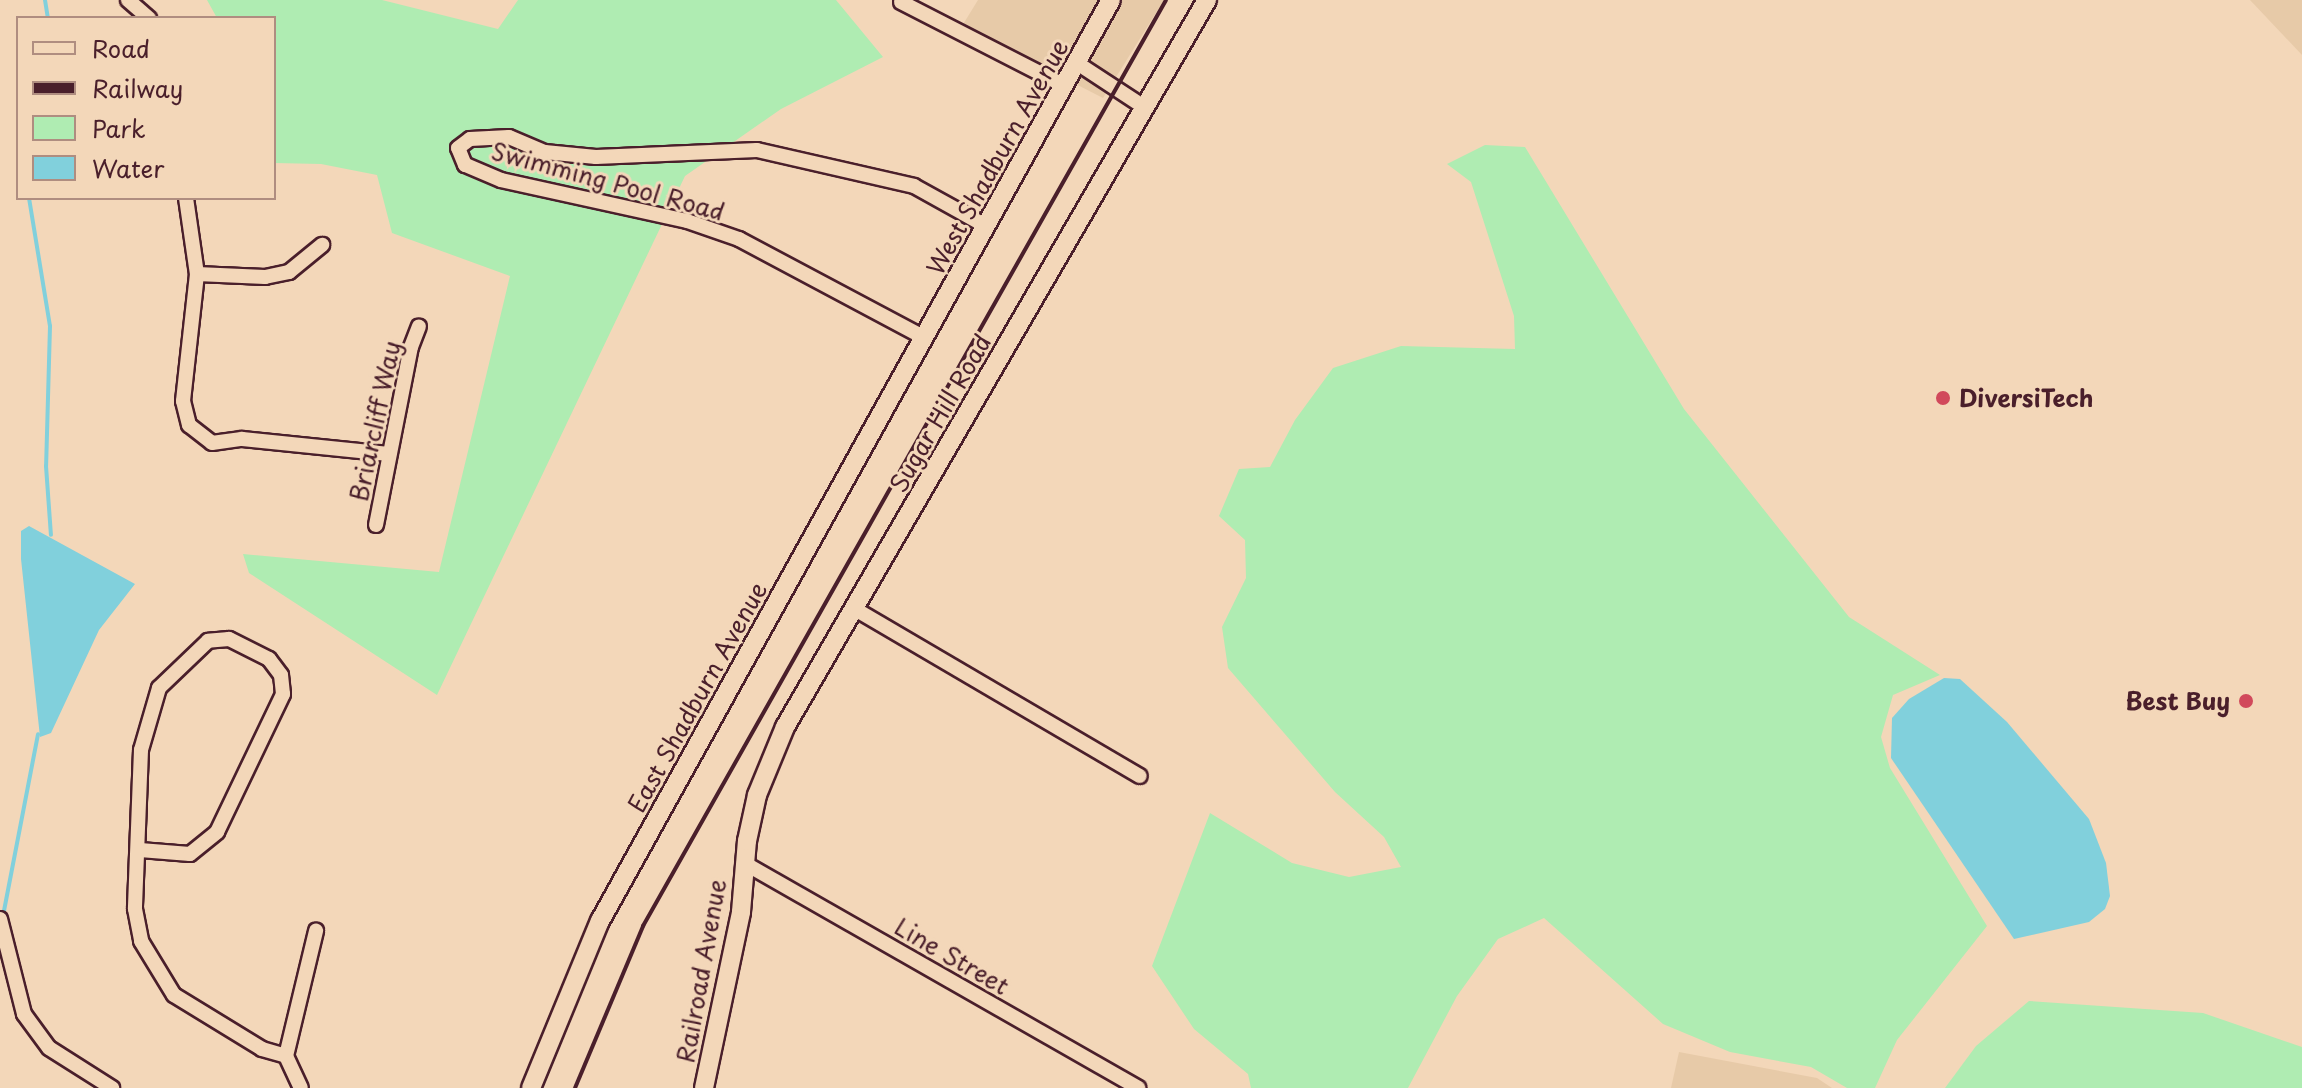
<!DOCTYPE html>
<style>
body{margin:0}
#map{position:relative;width:2302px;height:1088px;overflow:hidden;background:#f3d7b9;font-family:"Playpen Sans",sans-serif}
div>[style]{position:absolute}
.built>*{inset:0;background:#e7caa8}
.green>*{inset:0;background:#afecb2}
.water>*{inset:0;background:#81d0dc}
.stream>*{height:4px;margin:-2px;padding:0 2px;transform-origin:2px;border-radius:2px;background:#81d0dc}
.roads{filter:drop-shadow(2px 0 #4a1f2b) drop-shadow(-2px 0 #4a1f2b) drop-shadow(0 2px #4a1f2b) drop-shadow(0 -2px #4a1f2b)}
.minor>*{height:14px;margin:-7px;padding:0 7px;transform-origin:7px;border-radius:7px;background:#f3d7b9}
.tertiary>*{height:18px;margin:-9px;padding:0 9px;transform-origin:9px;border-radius:9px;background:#f3d7b9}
.rail>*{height:4px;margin:-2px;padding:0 2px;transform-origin:2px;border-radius:2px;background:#4a1f2b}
.dots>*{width:22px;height:22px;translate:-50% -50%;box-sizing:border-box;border:4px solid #f3d7b9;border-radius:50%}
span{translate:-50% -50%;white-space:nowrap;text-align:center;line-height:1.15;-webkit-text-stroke:6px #f3d7b9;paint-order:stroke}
.street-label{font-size:24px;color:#4a1f2b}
.poi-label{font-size:24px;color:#4a1f2b;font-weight:700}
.left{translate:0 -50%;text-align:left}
.right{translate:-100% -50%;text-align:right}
.legend{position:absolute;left:16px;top:16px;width:260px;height:184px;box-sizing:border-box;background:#f3d7b9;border:2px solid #af8d80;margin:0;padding:10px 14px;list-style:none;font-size:24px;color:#4a1f2b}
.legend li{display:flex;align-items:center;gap:16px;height:40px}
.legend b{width:40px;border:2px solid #af8d80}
</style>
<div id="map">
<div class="built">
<i style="clip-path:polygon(978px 0,1164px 0,1103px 98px,962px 26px)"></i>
<i style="clip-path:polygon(2250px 0,2302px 0,2302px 55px)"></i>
<i style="clip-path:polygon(1679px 1052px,1817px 1078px,1832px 1088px,1671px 1088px)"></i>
</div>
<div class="green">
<i style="clip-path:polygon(207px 0,382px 0,498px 29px,518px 0,836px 0,883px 57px,781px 109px,685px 176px,437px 695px,249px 573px,243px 554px,439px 572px,510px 276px,392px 233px,377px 175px,321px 164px,274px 163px,274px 18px,217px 18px)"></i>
<i style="clip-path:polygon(1485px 145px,1525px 147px,1684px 409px,1849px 617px,1940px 675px,1893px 695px,1881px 737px,1890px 768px,1987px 926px,1897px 1040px,1875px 1088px,1847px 1088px,1811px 1067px,1730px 1052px,1663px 1024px,1544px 918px,1498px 939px,1457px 996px,1408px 1088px,1251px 1088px,1248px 1074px,1194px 1029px,1152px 966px,1210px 813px,1292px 863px,1349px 877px,1401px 867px,1384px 837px,1335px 792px,1228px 668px,1222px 627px,1246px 578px,1245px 540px,1219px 516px,1239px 469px,1270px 467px,1295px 420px,1333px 368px,1401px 346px,1515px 349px,1514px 316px,1471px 182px,1447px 164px)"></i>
<i style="clip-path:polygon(2029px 1001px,2203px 1013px,2302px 1047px,2302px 1088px,1945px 1088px,1976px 1046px)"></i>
</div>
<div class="water">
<i style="clip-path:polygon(29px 526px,135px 584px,99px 630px,51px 733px,40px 737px,21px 559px,21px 531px)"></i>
<i style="clip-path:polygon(1944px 678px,1960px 679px,2007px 722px,2089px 819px,2106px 863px,2110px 896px,2105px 909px,2089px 922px,2014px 939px,1891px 758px,1892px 718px,1909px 699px)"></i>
</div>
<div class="stream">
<i style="left:45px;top:0;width:18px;rotate:81deg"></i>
<i style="left:29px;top:198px;width:130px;rotate:80.7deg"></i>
<i style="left:50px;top:326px;width:140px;rotate:91.6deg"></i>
<i style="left:46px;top:466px;width:69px;rotate:85.9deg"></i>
<i style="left:3px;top:916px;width:185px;rotate:-79.1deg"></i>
</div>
<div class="roads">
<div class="minor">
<i style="left:128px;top:0;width:28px;rotate:41deg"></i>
<i style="left:901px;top:2px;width:182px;rotate:27.1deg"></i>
<i style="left:1077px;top:63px;width:80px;rotate:33.3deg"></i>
<i style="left:186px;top:198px;width:77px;rotate:81.8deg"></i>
<i style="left:197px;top:274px;width:128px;rotate:96.3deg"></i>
<i style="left:183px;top:401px;width:25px;rotate:76deg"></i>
<i style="left:189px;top:425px;width:29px;rotate:38deg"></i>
<i style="left:212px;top:443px;width:30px;rotate:-8deg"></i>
<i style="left:242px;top:439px;width:148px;rotate:5.8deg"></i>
<i style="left:197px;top:274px;width:68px;rotate:2.5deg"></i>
<i style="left:265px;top:277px;width:25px;rotate:-12deg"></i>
<i style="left:289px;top:272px;width:43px;rotate:-39.3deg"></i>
<i style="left:925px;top:338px;width:211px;rotate:-152deg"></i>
<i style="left:739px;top:239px;width:55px;rotate:-160.9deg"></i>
<i style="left:687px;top:221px;width:190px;rotate:-167.6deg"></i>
<i style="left:501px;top:180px;width:39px;rotate:-157deg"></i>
<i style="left:465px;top:165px;width:18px;rotate:-112deg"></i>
<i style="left:458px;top:148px;width:15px;rotate:-37deg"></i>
<i style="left:470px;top:139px;width:39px;rotate:-3deg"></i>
<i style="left:509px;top:137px;width:39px;rotate:23deg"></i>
<i style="left:545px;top:152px;width:51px;rotate:5.6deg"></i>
<i style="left:596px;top:157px;width:161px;rotate:-2.5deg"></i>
<i style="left:757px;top:150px;width:161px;rotate:12.9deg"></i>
<i style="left:914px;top:186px;width:82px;rotate:29.1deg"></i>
<i style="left:376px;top:525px;width:181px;rotate:-78.9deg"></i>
<i style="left:411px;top:347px;width:22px;rotate:-69deg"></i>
<i style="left:855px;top:609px;width:330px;rotate:30.4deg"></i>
<i style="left:140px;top:850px;width:50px;rotate:4.6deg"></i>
<i style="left:190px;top:854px;width:35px;rotate:-39deg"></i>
<i style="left:217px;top:832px;width:153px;rotate:-64.4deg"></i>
<i style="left:283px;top:694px;width:19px;rotate:-96deg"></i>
<i style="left:281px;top:675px;width:20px;rotate:-127deg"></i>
<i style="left:269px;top:659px;width:45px;rotate:-153.4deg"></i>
<i style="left:229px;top:639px;width:21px;rotate:175deg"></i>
<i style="left:208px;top:641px;width:68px;rotate:136.2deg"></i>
<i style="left:159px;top:688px;width:65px;rotate:106.2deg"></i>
<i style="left:141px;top:750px;width:159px;rotate:92.2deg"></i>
<i style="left:135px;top:909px;width:33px;rotate:79deg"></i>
<i style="left:141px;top:941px;width:63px;rotate:58.6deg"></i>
<i style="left:174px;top:995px;width:103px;rotate:31.5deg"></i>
<i style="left:262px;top:1049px;width:25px;rotate:16deg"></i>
<i style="left:744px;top:863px;width:454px;rotate:29.7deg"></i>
<i style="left:0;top:919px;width:98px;rotate:75.8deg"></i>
<i style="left:24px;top:1014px;width:42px;rotate:53.7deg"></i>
<i style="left:49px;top:1048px;width:75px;rotate:32.4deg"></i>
<i style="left:286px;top:1056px;width:129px;rotate:-76.5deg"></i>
<i style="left:286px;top:1056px;width:35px;rotate:65deg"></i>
</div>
<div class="tertiary">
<i style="left:531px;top:1088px;width:181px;rotate:-67.6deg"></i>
<i style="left:600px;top:921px;width:1053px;rotate:-60.98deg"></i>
<i style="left:704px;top:1088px;width:180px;rotate:-78.1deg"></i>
<i style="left:741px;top:912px;width:71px;rotate:-85.2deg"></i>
<i style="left:747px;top:841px;width:47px;rotate:-77.7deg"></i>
<i style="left:757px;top:795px;width:74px;rotate:-67.6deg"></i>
<i style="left:785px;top:727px;width:841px;rotate:-59.87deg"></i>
</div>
</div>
<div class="rail">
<i style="left:575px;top:1088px;width:176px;rotate:-67.2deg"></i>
<i style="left:643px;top:926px;width:1063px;rotate:-60.54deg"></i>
</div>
<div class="dots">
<i style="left:1943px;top:398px;background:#d1495b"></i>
<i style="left:2246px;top:701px;background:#d1495b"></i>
</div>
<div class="street-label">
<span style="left:997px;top:157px;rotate:-61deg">West Shadburn Avenue</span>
<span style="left:608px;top:181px;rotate:15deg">Swimming Pool Road</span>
<span style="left:940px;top:413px;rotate:-60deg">Sugar Hill Road</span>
<span style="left:375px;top:421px;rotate:-78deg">Briarcliff Way</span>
<span style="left:697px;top:697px;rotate:-61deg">East Shadburn Avenue</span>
<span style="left:952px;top:956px;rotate:30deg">Line Street</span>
<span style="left:701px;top:971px;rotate:-80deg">Railroad Avenue</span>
</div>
<div class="poi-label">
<span class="left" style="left:1959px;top:398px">DiversiTech</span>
<span class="right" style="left:2230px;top:701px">Best Buy</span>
</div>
<ul class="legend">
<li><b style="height:10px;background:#f3d7b9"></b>Road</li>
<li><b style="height:10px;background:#4a1f2b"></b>Railway</li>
<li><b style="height:22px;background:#afecb2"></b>Park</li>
<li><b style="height:22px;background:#81d0dc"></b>Water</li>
</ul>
</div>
